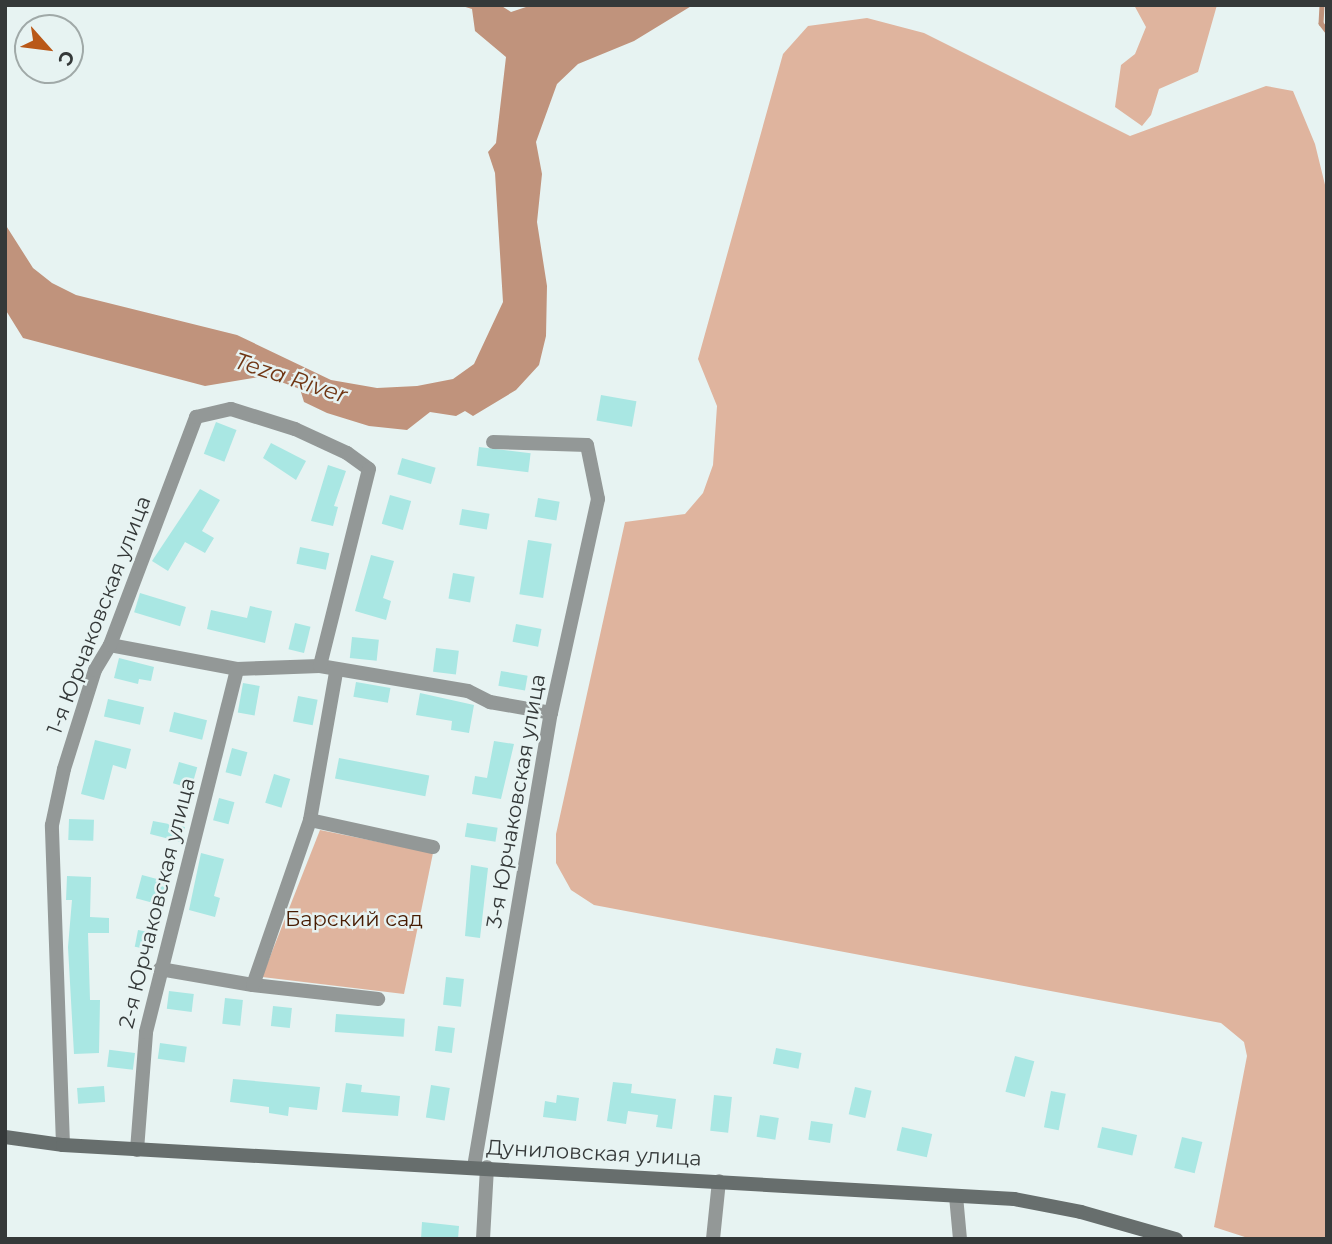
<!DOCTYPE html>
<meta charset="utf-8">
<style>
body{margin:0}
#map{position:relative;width:1332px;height:1244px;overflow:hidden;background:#e7f3f2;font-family:Montserrat,sans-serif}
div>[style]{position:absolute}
.green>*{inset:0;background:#dfb49e}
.water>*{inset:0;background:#c0937c}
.stream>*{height:4.5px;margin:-2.25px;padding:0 2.25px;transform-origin:2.25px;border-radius:2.25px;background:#c0937c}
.building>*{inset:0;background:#a9e7e3;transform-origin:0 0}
.minor>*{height:14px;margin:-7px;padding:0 7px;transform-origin:7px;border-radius:7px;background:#939897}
.secondary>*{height:14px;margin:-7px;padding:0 7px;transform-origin:7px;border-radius:7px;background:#676e6d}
span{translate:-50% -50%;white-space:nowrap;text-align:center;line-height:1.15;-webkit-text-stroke:5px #e7f3f2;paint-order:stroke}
.street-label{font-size:21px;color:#353939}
.park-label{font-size:21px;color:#471c02}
.water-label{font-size:23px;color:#703614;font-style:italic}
.frame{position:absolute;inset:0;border:7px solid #353939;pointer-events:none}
.north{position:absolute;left:14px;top:14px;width:70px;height:70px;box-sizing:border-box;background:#e7f3f2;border:2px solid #a0a9a8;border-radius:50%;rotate:118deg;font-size:19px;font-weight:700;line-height:28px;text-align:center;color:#353939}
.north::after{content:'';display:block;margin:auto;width:24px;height:32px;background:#b95818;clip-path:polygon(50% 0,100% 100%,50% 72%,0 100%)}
</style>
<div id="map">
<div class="green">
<i style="clip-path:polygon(1134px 5px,1217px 5px,1198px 72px,1159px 89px,1151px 115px,1142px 126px,1115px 107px,1121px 65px,1135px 54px,1146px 27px)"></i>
<i style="clip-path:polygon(867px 18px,924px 33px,1130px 136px,1266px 86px,1293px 91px,1315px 144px,1327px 193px,1327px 1239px,1251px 1239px,1214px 1227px,1247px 1056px,1244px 1042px,1221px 1023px,594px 905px,571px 890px,556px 863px,556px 834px,625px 522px,685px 514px,703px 493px,713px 465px,717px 406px,698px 359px,783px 54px,808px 26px)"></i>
<i style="clip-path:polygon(320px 830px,433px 853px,404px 994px,262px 977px)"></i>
</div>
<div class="water">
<i style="clip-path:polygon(459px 5px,500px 5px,511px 12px,532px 5px,693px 5px,634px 41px,578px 64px,557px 84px,536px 142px,542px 174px,537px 222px,547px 286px,546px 336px,539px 365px,516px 390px,473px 416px,465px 411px,456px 416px,430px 412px,407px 430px,369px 426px,327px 413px,304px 402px,300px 389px,265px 376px,205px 386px,23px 338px,5px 309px,5px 224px,33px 268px,52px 283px,76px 295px,237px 335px,331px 380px,377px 388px,417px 386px,453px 379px,474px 364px,503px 302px,495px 173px,488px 152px,496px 143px,506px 57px,475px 31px,472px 9px)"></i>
</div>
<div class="stream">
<i style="left:1322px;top:5px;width:18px;rotate:93deg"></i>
<i style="left:1321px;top:23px;width:10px;rotate:53deg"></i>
</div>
<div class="building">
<i style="left:601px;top:395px;width:36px;height:26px;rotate:10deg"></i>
<i style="left:216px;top:422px;width:22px;height:34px;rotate:21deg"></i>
<i style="clip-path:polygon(271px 443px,306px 461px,296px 480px,263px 458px)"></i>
<i style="left:479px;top:447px;width:52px;height:19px;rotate:7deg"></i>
<i style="left:402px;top:458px;width:35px;height:17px;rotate:16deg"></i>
<i style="clip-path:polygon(328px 465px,346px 471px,334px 506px,338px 507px,333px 526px,311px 521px)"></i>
<i style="clip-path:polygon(200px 489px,220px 500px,202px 531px,214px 538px,205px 553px,185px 542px,168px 571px,152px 561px)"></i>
<i style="left:390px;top:495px;width:22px;height:30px;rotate:16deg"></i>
<i style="left:538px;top:498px;width:22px;height:19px;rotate:10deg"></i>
<i style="left:462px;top:509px;width:28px;height:16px;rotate:10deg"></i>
<i style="left:528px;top:540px;width:24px;height:55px;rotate:9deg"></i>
<i style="left:300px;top:547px;width:30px;height:17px;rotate:12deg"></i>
<i style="clip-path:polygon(371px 555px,394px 561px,383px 598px,391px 601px,386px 620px,355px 611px)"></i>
<i style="left:453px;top:573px;width:22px;height:26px;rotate:10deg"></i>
<i style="left:140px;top:593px;width:48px;height:20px;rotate:17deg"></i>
<i style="clip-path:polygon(250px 606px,272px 611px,265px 643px,207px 629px,211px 610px,247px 618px)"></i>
<i style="left:295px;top:623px;width:16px;height:27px;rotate:14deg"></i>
<i style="left:516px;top:624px;width:26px;height:18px;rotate:11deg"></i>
<i style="left:352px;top:637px;width:27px;height:21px;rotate:6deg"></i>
<i style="left:436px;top:648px;width:23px;height:24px;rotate:7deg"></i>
<i style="clip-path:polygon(119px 658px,154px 667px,151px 681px,139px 679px,138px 684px,114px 678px)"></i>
<i style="left:501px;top:671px;width:27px;height:15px;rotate:10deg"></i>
<i style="left:356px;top:682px;width:35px;height:15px;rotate:10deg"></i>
<i style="left:243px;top:683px;width:17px;height:30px;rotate:10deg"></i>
<i style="clip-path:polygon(420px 693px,474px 705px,469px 733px,451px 730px,452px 721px,416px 715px)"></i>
<i style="left:298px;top:696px;width:20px;height:26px;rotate:11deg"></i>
<i style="left:108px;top:699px;width:37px;height:18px;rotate:13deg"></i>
<i style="left:174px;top:712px;width:34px;height:20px;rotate:14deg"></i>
<i style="clip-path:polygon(95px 740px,131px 749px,126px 769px,113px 765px,104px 800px,81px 794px)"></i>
<i style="clip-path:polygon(494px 741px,514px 744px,501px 799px,472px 794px,475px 776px,487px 778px)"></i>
<i style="left:232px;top:748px;width:16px;height:25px;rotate:15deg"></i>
<i style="left:339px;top:758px;width:92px;height:21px;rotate:11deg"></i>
<i style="left:179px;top:762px;width:19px;height:22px;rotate:16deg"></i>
<i style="left:274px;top:774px;width:17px;height:30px;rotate:17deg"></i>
<i style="left:219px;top:798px;width:16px;height:23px;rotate:15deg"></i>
<i style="left:69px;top:819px;width:25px;height:21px;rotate:2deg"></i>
<i style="clip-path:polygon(153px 821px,185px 827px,181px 842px,150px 834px)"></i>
<i style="left:467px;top:823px;width:31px;height:14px;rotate:9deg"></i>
<i style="clip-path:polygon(201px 853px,224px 859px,214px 896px,220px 898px,215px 917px,189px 910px)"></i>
<i style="clip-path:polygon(471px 865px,488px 868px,480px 938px,465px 936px)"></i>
<i style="left:142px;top:875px;width:27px;height:24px;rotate:15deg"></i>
<i style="clip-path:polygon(67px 876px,91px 877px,90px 917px,109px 918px,109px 933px,88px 933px,90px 1000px,100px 1000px,99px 1053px,74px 1054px,68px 947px,72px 900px,66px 900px)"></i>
<i style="left:138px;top:930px;width:16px;height:17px;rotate:11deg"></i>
<i style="left:446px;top:977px;width:18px;height:28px;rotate:6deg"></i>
<i style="left:169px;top:991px;width:25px;height:18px;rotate:7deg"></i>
<i style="left:225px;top:998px;width:18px;height:26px;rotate:6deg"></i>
<i style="left:273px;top:1006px;width:19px;height:20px;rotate:6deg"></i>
<i style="left:336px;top:1014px;width:69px;height:18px;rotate:4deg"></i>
<i style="left:438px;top:1026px;width:17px;height:25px;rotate:7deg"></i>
<i style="left:160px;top:1043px;width:27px;height:16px;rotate:8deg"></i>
<i style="left:776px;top:1048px;width:26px;height:16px;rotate:11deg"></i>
<i style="left:135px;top:1053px;width:17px;height:26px;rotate:97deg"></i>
<i style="left:1015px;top:1056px;width:20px;height:37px;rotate:15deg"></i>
<i style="clip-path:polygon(233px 1079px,320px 1087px,317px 1110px,289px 1107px,288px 1116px,269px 1113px,269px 1107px,230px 1102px)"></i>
<i style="clip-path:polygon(613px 1082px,632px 1084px,631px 1093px,676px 1099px,672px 1129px,656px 1127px,658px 1115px,628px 1111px,626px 1124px,607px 1121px)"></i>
<i style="clip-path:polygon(346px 1083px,362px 1085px,361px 1092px,400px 1096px,398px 1116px,342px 1112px)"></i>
<i style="left:431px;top:1085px;width:19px;height:33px;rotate:9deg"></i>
<i style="left:104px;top:1086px;width:16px;height:27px;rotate:86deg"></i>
<i style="left:855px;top:1087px;width:17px;height:28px;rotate:13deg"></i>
<i style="left:1051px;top:1091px;width:15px;height:37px;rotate:11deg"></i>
<i style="clip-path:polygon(557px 1095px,579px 1098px,576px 1121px,543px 1117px,545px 1101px,556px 1103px)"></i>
<i style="left:714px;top:1095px;width:18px;height:36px;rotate:6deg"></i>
<i style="left:760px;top:1115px;width:19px;height:22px;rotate:9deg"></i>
<i style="left:811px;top:1121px;width:22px;height:19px;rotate:8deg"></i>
<i style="left:902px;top:1127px;width:31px;height:24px;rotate:13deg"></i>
<i style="left:1102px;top:1127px;width:36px;height:21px;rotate:13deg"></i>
<i style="left:1182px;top:1137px;width:21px;height:32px;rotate:14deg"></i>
<i style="clip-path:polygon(422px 1222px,459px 1226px,458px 1239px,421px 1239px)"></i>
</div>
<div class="minor">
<i style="left:110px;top:645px;width:129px;rotate:10.7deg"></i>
<i style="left:237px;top:669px;width:83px;rotate:-2.1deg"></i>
<i style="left:320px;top:666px;width:150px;rotate:9.6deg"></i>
<i style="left:468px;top:691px;width:25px;rotate:27deg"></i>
<i style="left:490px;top:702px;width:62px;rotate:10.2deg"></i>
<i style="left:310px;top:820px;width:150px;rotate:-80deg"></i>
<i style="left:160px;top:969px;width:94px;rotate:9.8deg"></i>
<i style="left:253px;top:985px;width:126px;rotate:6.4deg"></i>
<i style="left:253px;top:985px;width:175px;rotate:-70.9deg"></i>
<i style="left:310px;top:820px;width:126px;rotate:12.4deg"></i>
<i style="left:63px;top:1145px;width:320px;rotate:-92deg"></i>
<i style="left:52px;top:825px;width:57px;rotate:-77.9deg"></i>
<i style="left:64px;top:769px;width:104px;rotate:-72.6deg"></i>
<i style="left:95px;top:670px;width:29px;rotate:-59deg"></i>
<i style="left:110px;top:645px;width:244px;rotate:-69.3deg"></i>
<i style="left:196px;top:417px;width:36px;rotate:-13deg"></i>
<i style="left:231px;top:409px;width:67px;rotate:17.4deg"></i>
<i style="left:295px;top:429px;width:57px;rotate:24.8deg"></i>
<i style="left:347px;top:453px;width:27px;rotate:36deg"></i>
<i style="left:369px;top:469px;width:203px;rotate:104deg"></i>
<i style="left:137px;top:1150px;width:118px;rotate:-85.6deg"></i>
<i style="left:146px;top:1032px;width:374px;rotate:-75.9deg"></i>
<i style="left:474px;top:1167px;width:460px;rotate:-80.4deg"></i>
<i style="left:551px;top:713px;width:219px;rotate:-77.6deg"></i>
<i style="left:598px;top:499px;width:55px;rotate:-101.5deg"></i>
<i style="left:587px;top:445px;width:94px;rotate:-178.2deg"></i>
<i style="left:956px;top:1196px;width:43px;rotate:84.7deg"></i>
<i style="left:483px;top:1239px;width:72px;rotate:-86.8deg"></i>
<i style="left:713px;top:1239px;width:58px;rotate:-84.1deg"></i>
</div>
<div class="secondary">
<i style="left:5px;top:1137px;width:59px;rotate:7.9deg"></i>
<i style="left:63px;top:1145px;width:953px;rotate:3.25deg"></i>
<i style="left:1014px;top:1199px;width:68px;rotate:11deg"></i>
<i style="left:1081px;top:1212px;width:99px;rotate:15.9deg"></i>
</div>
<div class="street-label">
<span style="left:99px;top:615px;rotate:-69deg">1-я Юрчаковская улица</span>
<span style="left:516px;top:801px;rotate:-80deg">3-я Юрчаковская улица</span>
<span style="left:157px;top:903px;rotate:-76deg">2-я Юрчаковская улица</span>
<span style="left:594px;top:1153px;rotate:3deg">Дуниловская улица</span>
</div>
<div class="park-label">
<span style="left:354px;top:919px">Барский сад</span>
</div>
<div class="water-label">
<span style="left:291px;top:378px;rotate:18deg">Teza River</span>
</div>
<div class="frame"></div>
<div class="north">С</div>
</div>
